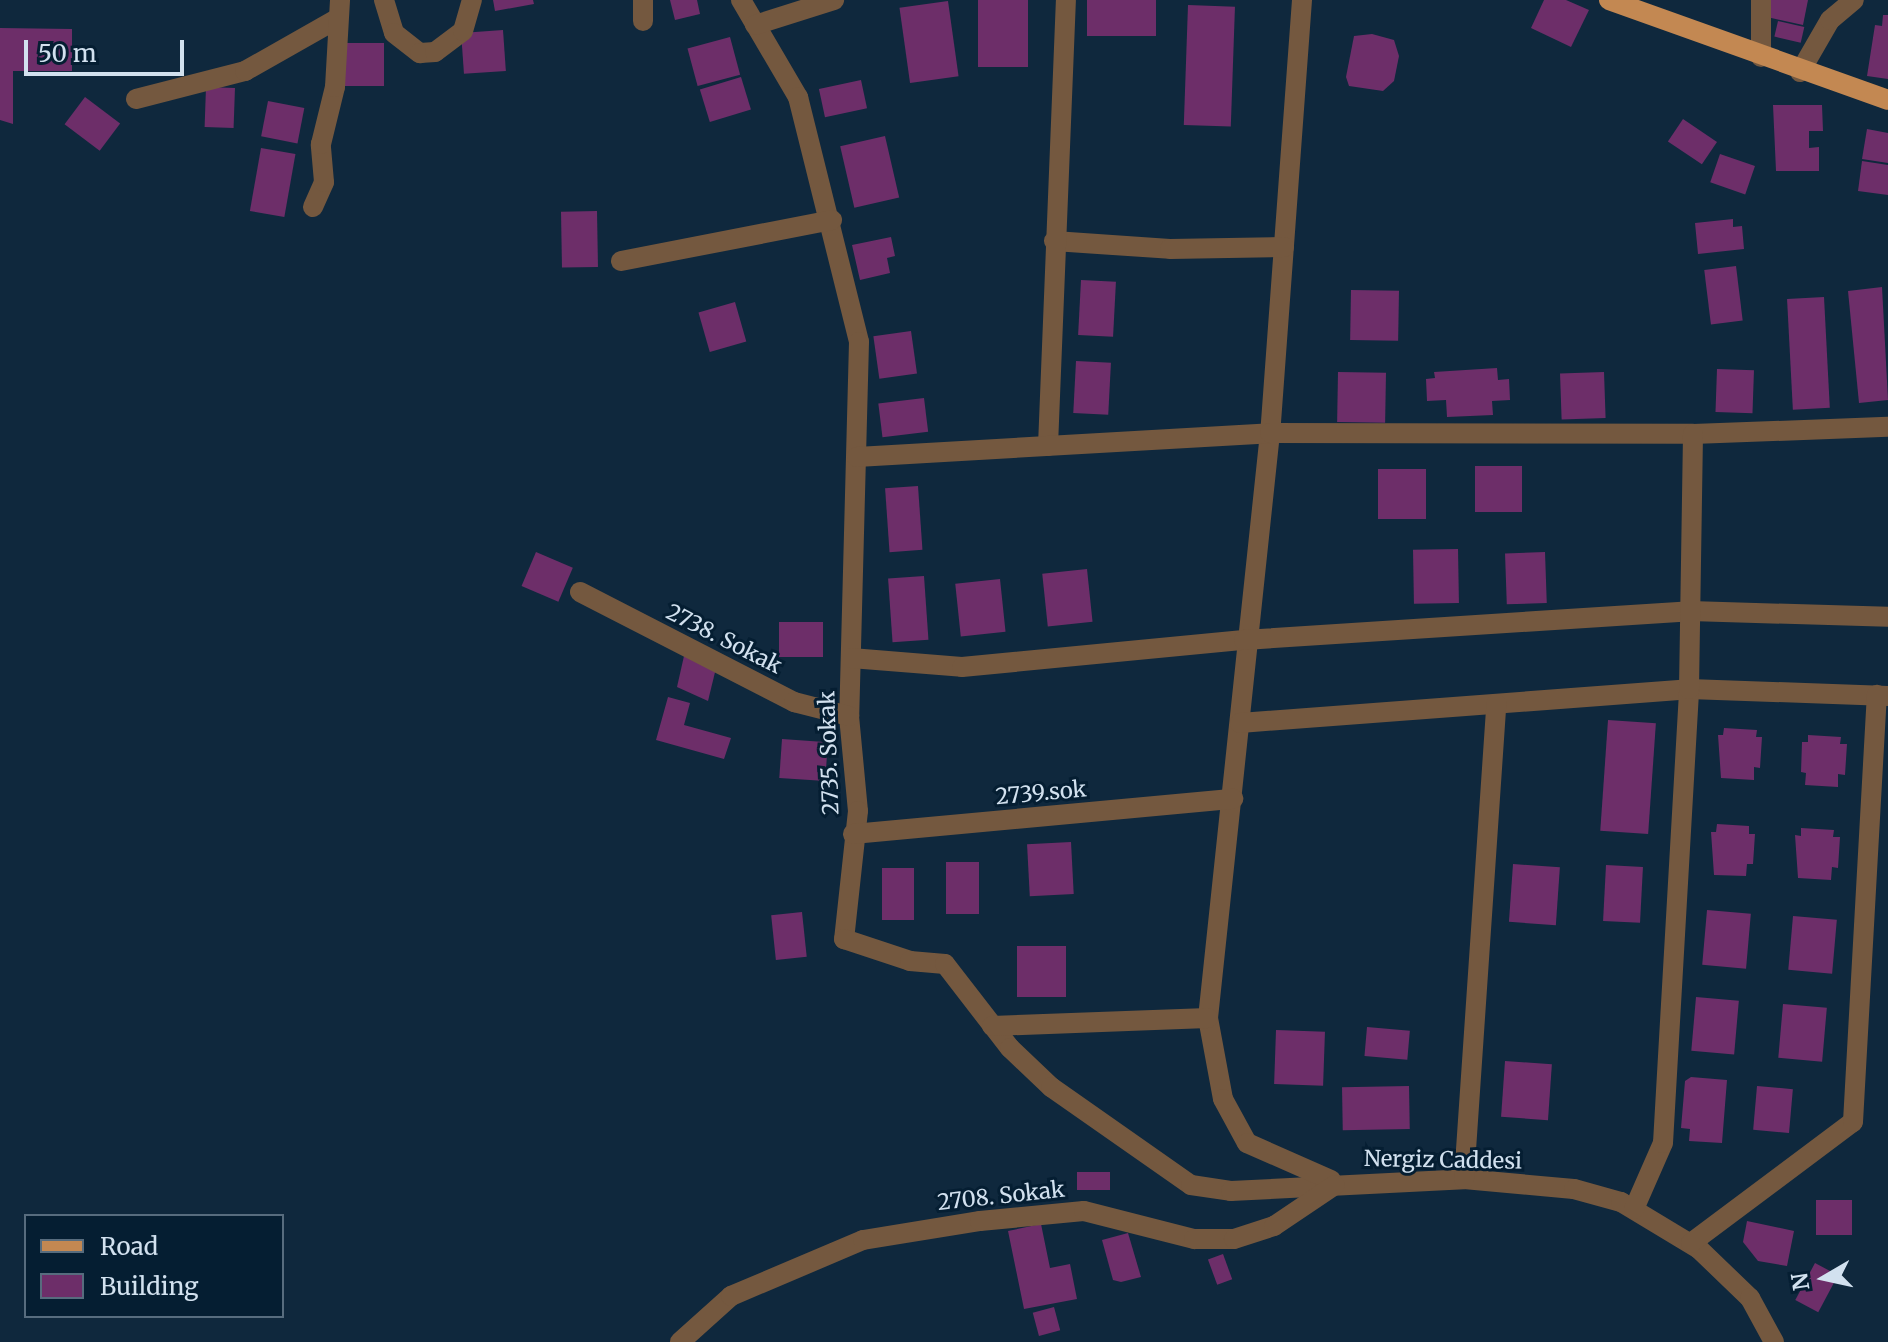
<!DOCTYPE html>
<style>
body{margin:0}
#map{position:relative;width:1888px;height:1342px;overflow:hidden;background:#0f283d;font-family:Merriweather,serif}
div>[style]{position:absolute}
.building>*{inset:0;background:#6d2e69;transform-origin:0 0}
.minor>*{height:20px;margin:-10px;padding:0 10px;transform-origin:10px;border-radius:10px;background:#74583f}
.major>*{height:20px;margin:-10px;padding:0 10px;transform-origin:10px;border-radius:10px;background:#c38852}
span{translate:-50% -50%;white-space:nowrap;text-align:center;line-height:1.15;-webkit-text-stroke:6px #051e32;paint-order:stroke}
.street-label{font-size:22px;color:#d2e1ef}
.legend{position:absolute;left:24px;top:1214px;width:260px;height:104px;box-sizing:border-box;background:#051e32;border:2px solid #576c7e;margin:0;padding:10px 14px;list-style:none;font-size:24px;color:#d2e1ef}
.legend li{display:flex;align-items:center;gap:16px;height:40px}
.legend b{width:40px;border:2px solid #576c7e}
.north{position:absolute;left:1784px;top:1238px;width:80px;height:80px;-webkit-text-stroke:6px #051e32;paint-order:stroke;rotate:261deg;font-size:22px;font-weight:700;line-height:32px;text-align:center;color:#d2e1ef}
.north::after{content:'';display:block;margin:auto;width:28px;height:36px;background:#d2e1ef;clip-path:polygon(50% 0,100% 100%,50% 72%,0 100%)}
.scale{position:absolute;left:24px;top:40px;width:160px;height:36px;box-sizing:border-box;border:4px solid #d2e1ef;border-top:0;padding-left:10px;font-size:24px;line-height:28px;white-space:nowrap;color:#d2e1ef;-webkit-text-stroke:6px #051e32;paint-order:stroke}
</style>
<div id="map">
<div class="building">
<i style="clip-path:polygon(493px 0,533px 0,534px 4px,495px 11px)"></i>
<i style="clip-path:polygon(670px 0,697px 0,700px 14px,675px 20px)"></i>
<i style="left:978px;top:0;width:50px;height:67px"></i>
<i style="left:1087px;top:0;width:69px;height:36px"></i>
<i style="clip-path:polygon(1544px 0,1566px 0,1589px 10px,1571px 47px,1531px 28px)"></i>
<i style="clip-path:polygon(1771px 0,1808px 0,1803px 25px,1767px 17px)"></i>
<i style="left:948px;top:1px;width:76px;height:49px;rotate:82deg"></i>
<i style="left:1188px;top:5px;width:47px;height:120px;rotate:2deg"></i>
<i style="clip-path:polygon(1883px 15px,1888px 15px,1888px 79px,1867px 76px,1875px 25px,1882px 26px)"></i>
<i style="left:1778px;top:21px;width:27px;height:16px;rotate:13deg"></i>
<i style="clip-path:polygon(0 28px,72px 29px,72px 71px,13px 71px,13px 124px,0 120px)"></i>
<i style="left:503px;top:30px;width:41px;height:42px;rotate:86deg"></i>
<i style="clip-path:polygon(1372px 34px,1394px 40px,1399px 56px,1394px 81px,1383px 91px,1349px 86px,1346px 77px,1354px 36px)"></i>
<i style="left:730px;top:37px;width:39px;height:44px;rotate:75deg"></i>
<i style="left:344px;top:43px;width:40px;height:43px"></i>
<i style="left:741px;top:77px;width:34px;height:43px;rotate:73deg"></i>
<i style="left:861px;top:80px;width:29px;height:43px;rotate:78deg"></i>
<i style="left:206px;top:87px;width:29px;height:40px;rotate:2deg"></i>
<i style="left:85px;top:97px;width:44px;height:34px;rotate:37deg"></i>
<i style="left:268px;top:101px;width:37px;height:36px;rotate:11deg"></i>
<i style="clip-path:polygon(1773px 105px,1822px 105px,1823px 131px,1809px 131px,1809px 148px,1819px 147px,1819px 171px,1776px 171px)"></i>
<i style="left:1683px;top:119px;width:41px;height:27px;rotate:34deg"></i>
<i style="clip-path:polygon(1867px 129px,1888px 133px,1888px 163px,1862px 159px)"></i>
<i style="left:885px;top:136px;width:63px;height:46px;rotate:77deg"></i>
<i style="left:261px;top:148px;width:35px;height:64px;rotate:10deg"></i>
<i style="left:1720px;top:154px;width:37px;height:30px;rotate:19deg"></i>
<i style="clip-path:polygon(1862px 161px,1888px 165px,1888px 195px,1858px 191px)"></i>
<i style="left:597px;top:211px;width:56px;height:36px;rotate:89deg"></i>
<i style="clip-path:polygon(1733px 219px,1733px 227px,1742px 226px,1744px 249px,1698px 254px,1695px 223px)"></i>
<i style="clip-path:polygon(891px 237px,895px 256px,887px 258px,890px 273px,860px 280px,852px 245px)"></i>
<i style="left:1736px;top:266px;width:55px;height:32px;rotate:83deg"></i>
<i style="left:1081px;top:280px;width:35px;height:55px;rotate:3deg"></i>
<i style="clip-path:polygon(1882px 287px,1888px 400px,1859px 403px,1848px 291px)"></i>
<i style="left:1351px;top:290px;width:48px;height:50px;rotate:1deg"></i>
<i style="left:1824px;top:297px;width:111px;height:37px;rotate:87deg"></i>
<i style="left:735px;top:302px;width:41px;height:38px;rotate:74deg"></i>
<i style="left:911px;top:331px;width:43px;height:38px;rotate:82deg"></i>
<i style="left:1076px;top:361px;width:35px;height:52px;rotate:3deg"></i>
<i style="clip-path:polygon(1497px 368px,1498px 380px,1509px 379px,1510px 400px,1492px 401px,1493px 415px,1447px 417px,1446px 400px,1427px 401px,1426px 379px,1435px 378px,1434px 372px)"></i>
<i style="left:1717px;top:369px;width:37px;height:43px;rotate:2deg"></i>
<i style="left:1338px;top:372px;width:48px;height:50px;rotate:1deg"></i>
<i style="left:1604px;top:372px;width:46px;height:44px;rotate:88deg"></i>
<i style="left:924px;top:398px;width:34px;height:46px;rotate:83deg"></i>
<i style="left:1475px;top:466px;width:47px;height:46px"></i>
<i style="left:1378px;top:469px;width:48px;height:50px"></i>
<i style="left:918px;top:486px;width:64px;height:33px;rotate:86deg"></i>
<i style="left:1458px;top:549px;width:54px;height:45px;rotate:89deg"></i>
<i style="left:536px;top:552px;width:40px;height:37px;rotate:23deg"></i>
<i style="left:1545px;top:552px;width:51px;height:40px;rotate:88deg"></i>
<i style="left:1087px;top:569px;width:53px;height:45px;rotate:84deg"></i>
<i style="left:924px;top:576px;width:64px;height:36px;rotate:86deg"></i>
<i style="left:1000px;top:579px;width:53px;height:45px;rotate:84deg"></i>
<i style="left:779px;top:622px;width:44px;height:35px"></i>
<i style="clip-path:polygon(684px 656px,717px 664px,708px 701px,677px 687px)"></i>
<i style="clip-path:polygon(668px 697px,690px 703px,684px 725px,731px 738px,724px 759px,656px 740px)"></i>
<i style="left:1608px;top:720px;width:48px;height:111px;rotate:4deg"></i>
<i style="clip-path:polygon(1724px 728px,1757px 730px,1756px 737px,1762px 737px,1760px 768px,1754px 767px,1754px 780px,1721px 778px,1718px 735px,1723px 735px)"></i>
<i style="clip-path:polygon(1808px 735px,1841px 737px,1840px 744px,1847px 744px,1845px 775px,1838px 774px,1838px 787px,1805px 785px,1806px 773px,1801px 772px,1802px 742px,1808px 742px)"></i>
<i style="left:782px;top:739px;width:46px;height:39px;rotate:4deg"></i>
<i style="clip-path:polygon(1717px 824px,1749px 826px,1749px 834px,1755px 834px,1753px 864px,1747px 864px,1746px 876px,1714px 875px,1711px 832px,1716px 832px)"></i>
<i style="clip-path:polygon(1801px 828px,1834px 830px,1833px 837px,1840px 837px,1838px 868px,1832px 867px,1831px 880px,1798px 878px,1795px 835px,1801px 836px)"></i>
<i style="left:1071px;top:842px;width:52px;height:44px;rotate:87deg"></i>
<i style="left:946px;top:862px;width:33px;height:52px"></i>
<i style="left:1513px;top:864px;width:47px;height:58px;rotate:4deg"></i>
<i style="left:1606px;top:865px;width:37px;height:56px;rotate:3deg"></i>
<i style="left:882px;top:868px;width:32px;height:52px"></i>
<i style="left:1707px;top:910px;width:44px;height:55px;rotate:5deg"></i>
<i style="left:802px;top:912px;width:45px;height:31px;rotate:84deg"></i>
<i style="left:1793px;top:916px;width:44px;height:54px;rotate:5deg"></i>
<i style="left:1017px;top:946px;width:49px;height:51px"></i>
<i style="left:1696px;top:997px;width:43px;height:54px;rotate:5deg"></i>
<i style="left:1783px;top:1004px;width:44px;height:54px;rotate:5deg"></i>
<i style="left:1367px;top:1027px;width:43px;height:29px;rotate:5deg"></i>
<i style="left:1276px;top:1030px;width:49px;height:54px;rotate:2deg"></i>
<i style="left:1505px;top:1061px;width:47px;height:56px;rotate:4deg"></i>
<i style="clip-path:polygon(1691px 1077px,1727px 1080px,1722px 1143px,1689px 1141px,1690px 1129px,1681px 1128px,1685px 1081px)"></i>
<i style="left:1409px;top:1086px;width:43px;height:67px;rotate:89deg"></i>
<i style="left:1757px;top:1086px;width:36px;height:44px;rotate:5deg"></i>
<i style="left:1077px;top:1172px;width:33px;height:18px"></i>
<i style="left:1816px;top:1200px;width:36px;height:35px"></i>
<i style="clip-path:polygon(1747px 1221px,1794px 1231px,1787px 1266px,1758px 1261px,1743px 1242px)"></i>
<i style="clip-path:polygon(1041px 1224px,1050px 1268px,1070px 1264px,1077px 1299px,1024px 1309px,1008px 1231px)"></i>
<i style="clip-path:polygon(1128px 1233px,1141px 1277px,1121px 1282px,1113px 1280px,1102px 1240px)"></i>
<i style="left:1223px;top:1254px;width:27px;height:16px;rotate:70deg"></i>
<i style="left:1815px;top:1263px;width:26px;height:42px;rotate:28deg"></i>
<i style="left:1054px;top:1307px;width:24px;height:22px;rotate:75deg"></i>
</div>
<div class="minor">
<i style="left:384px;top:0;width:34px;rotate:73deg"></i>
<i style="left:394px;top:33px;width:33px;rotate:38deg"></i>
<i style="left:420px;top:53px;width:15px;rotate:-4deg"></i>
<i style="left:435px;top:52px;width:35px;rotate:-37deg"></i>
<i style="left:463px;top:31px;width:32px;rotate:-74deg"></i>
<i style="left:741px;top:0;width:113px;rotate:59.6deg"></i>
<i style="left:798px;top:97px;width:252px;rotate:76deg"></i>
<i style="left:859px;top:342px;width:374px;rotate:91.5deg"></i>
<i style="left:849px;top:716px;width:95px;rotate:84.6deg"></i>
<i style="left:858px;top:811px;width:129px;rotate:96.2deg"></i>
<i style="left:844px;top:939px;width:70px;rotate:18.4deg"></i>
<i style="left:910px;top:961px;width:35px;rotate:5deg"></i>
<i style="left:945px;top:964px;width:106px;rotate:52.3deg"></i>
<i style="left:1010px;top:1048px;width:57px;rotate:43.6deg"></i>
<i style="left:1051px;top:1087px;width:171px;rotate:35deg"></i>
<i style="left:1191px;top:1185px;width:40px;rotate:8.5deg"></i>
<i style="left:1231px;top:1191px;width:233px;rotate:-2.9deg"></i>
<i style="left:1464px;top:1179px;width:110px;rotate:5.2deg"></i>
<i style="left:1574px;top:1189px;width:49px;rotate:15.5deg"></i>
<i style="left:1621px;top:1202px;width:91px;rotate:31.1deg"></i>
<i style="left:1699px;top:1249px;width:71px;rotate:43.9deg"></i>
<i style="left:1750px;top:1298px;width:50px;rotate:61.4deg"></i>
<i style="left:1302px;top:0;width:434px;rotate:94.2deg"></i>
<i style="left:1270px;top:433px;width:588px;rotate:96.05deg"></i>
<i style="left:1208px;top:1018px;width:82px;rotate:79.5deg"></i>
<i style="left:1223px;top:1099px;width:50px;rotate:61.4deg"></i>
<i style="left:1247px;top:1143px;width:92px;rotate:23.8deg"></i>
<i style="left:1761px;top:0;width:57px;rotate:90deg"></i>
<i style="left:643px;top:21px;width:21px;rotate:-90deg"></i>
<i style="left:755px;top:25px;width:83px;rotate:-17.6deg"></i>
<i style="left:1800px;top:72px;width:60px;rotate:-60deg"></i>
<i style="left:1830px;top:20px;width:31px;rotate:-40deg"></i>
<i style="left:136px;top:99px;width:113px;rotate:-14.4deg"></i>
<i style="left:245px;top:71px;width:106px;rotate:-29.5deg"></i>
<i style="left:313px;top:207px;width:27px;rotate:-66deg"></i>
<i style="left:324px;top:182px;width:38px;rotate:-95deg"></i>
<i style="left:321px;top:144px;width:59px;rotate:-76.2deg"></i>
<i style="left:335px;top:87px;width:87px;rotate:-86.7deg"></i>
<i style="left:1054px;top:241px;width:116px;rotate:3.9deg"></i>
<i style="left:1170px;top:249px;width:114px;rotate:-1deg"></i>
<i style="left:621px;top:261px;width:215px;rotate:-11deg"></i>
<i style="left:1048px;top:446px;width:446px;rotate:-87.7deg"></i>
<i style="left:857px;top:457px;width:414px;rotate:-3.3deg"></i>
<i style="left:1270px;top:433px;width:423px;rotate:0.1deg"></i>
<i style="left:1693px;top:434px;width:195px;rotate:-2.1deg"></i>
<i style="left:580px;top:592px;width:241px;rotate:27.2deg"></i>
<i style="left:794px;top:702px;width:57px;rotate:14.3deg"></i>
<i style="left:851px;top:658px;width:111px;rotate:4.6deg"></i>
<i style="left:962px;top:667px;width:283px;rotate:-5.5deg"></i>
<i style="left:1244px;top:640px;width:447px;rotate:-3.7deg"></i>
<i style="left:1690px;top:611px;width:198px;rotate:1.7deg"></i>
<i style="left:1240px;top:723px;width:450px;rotate:-4.3deg"></i>
<i style="left:1689px;top:689px;width:199px;rotate:2deg"></i>
<i style="left:853px;top:834px;width:382px;rotate:-5.3deg"></i>
<i style="left:992px;top:1026px;width:216px;rotate:-2.1deg"></i>
<i style="left:1464px;top:1179px;width:476px;rotate:-86.1deg"></i>
<i style="left:1634px;top:1209px;width:72px;rotate:-66.3deg"></i>
<i style="left:1663px;top:1143px;width:455px;rotate:-86.7deg"></i>
<i style="left:1689px;top:689px;width:255px;rotate:-89.1deg"></i>
<i style="left:1691px;top:1243px;width:202px;rotate:-36.8deg"></i>
<i style="left:1853px;top:1122px;width:428px;rotate:-86.8deg"></i>
<i style="left:680px;top:1342px;width:69px;rotate:-42deg"></i>
<i style="left:731px;top:1296px;width:143px;rotate:-23deg"></i>
<i style="left:863px;top:1240px;width:119px;rotate:-9.2deg"></i>
<i style="left:980px;top:1221px;width:104px;rotate:-5.5deg"></i>
<i style="left:1084px;top:1211px;width:114px;rotate:14.3deg"></i>
<i style="left:1194px;top:1239px;width:40px"></i>
<i style="left:1234px;top:1239px;width:42px;rotate:-18deg"></i>
<i style="left:1274px;top:1226px;width:73px;rotate:-33.9deg"></i>
</div>
<div class="major">
<i style="left:1609px;top:0;width:296px;rotate:19.7deg"></i>
</div>
<div class="street-label">
<span style="left:724px;top:639px;rotate:27deg">2738. Sokak</span>
<span style="left:829px;top:753px;rotate:-92deg">2735. Sokak</span>
<span style="left:1041px;top:793px;rotate:-5deg">2739.sok</span>
<span style="left:1443px;top:1160px;rotate:1deg">Nergiz Caddesi</span>
<span style="left:1001px;top:1196px;rotate:-6deg">2708. Sokak</span>
</div>
<ul class="legend">
<li><b style="height:10px;background:#c38852"></b>Road</li>
<li><b style="height:22px;background:#6d2e69"></b>Building</li>
</ul>
<div class="north">N</div>
<div class="scale">50 m</div>
</div>
